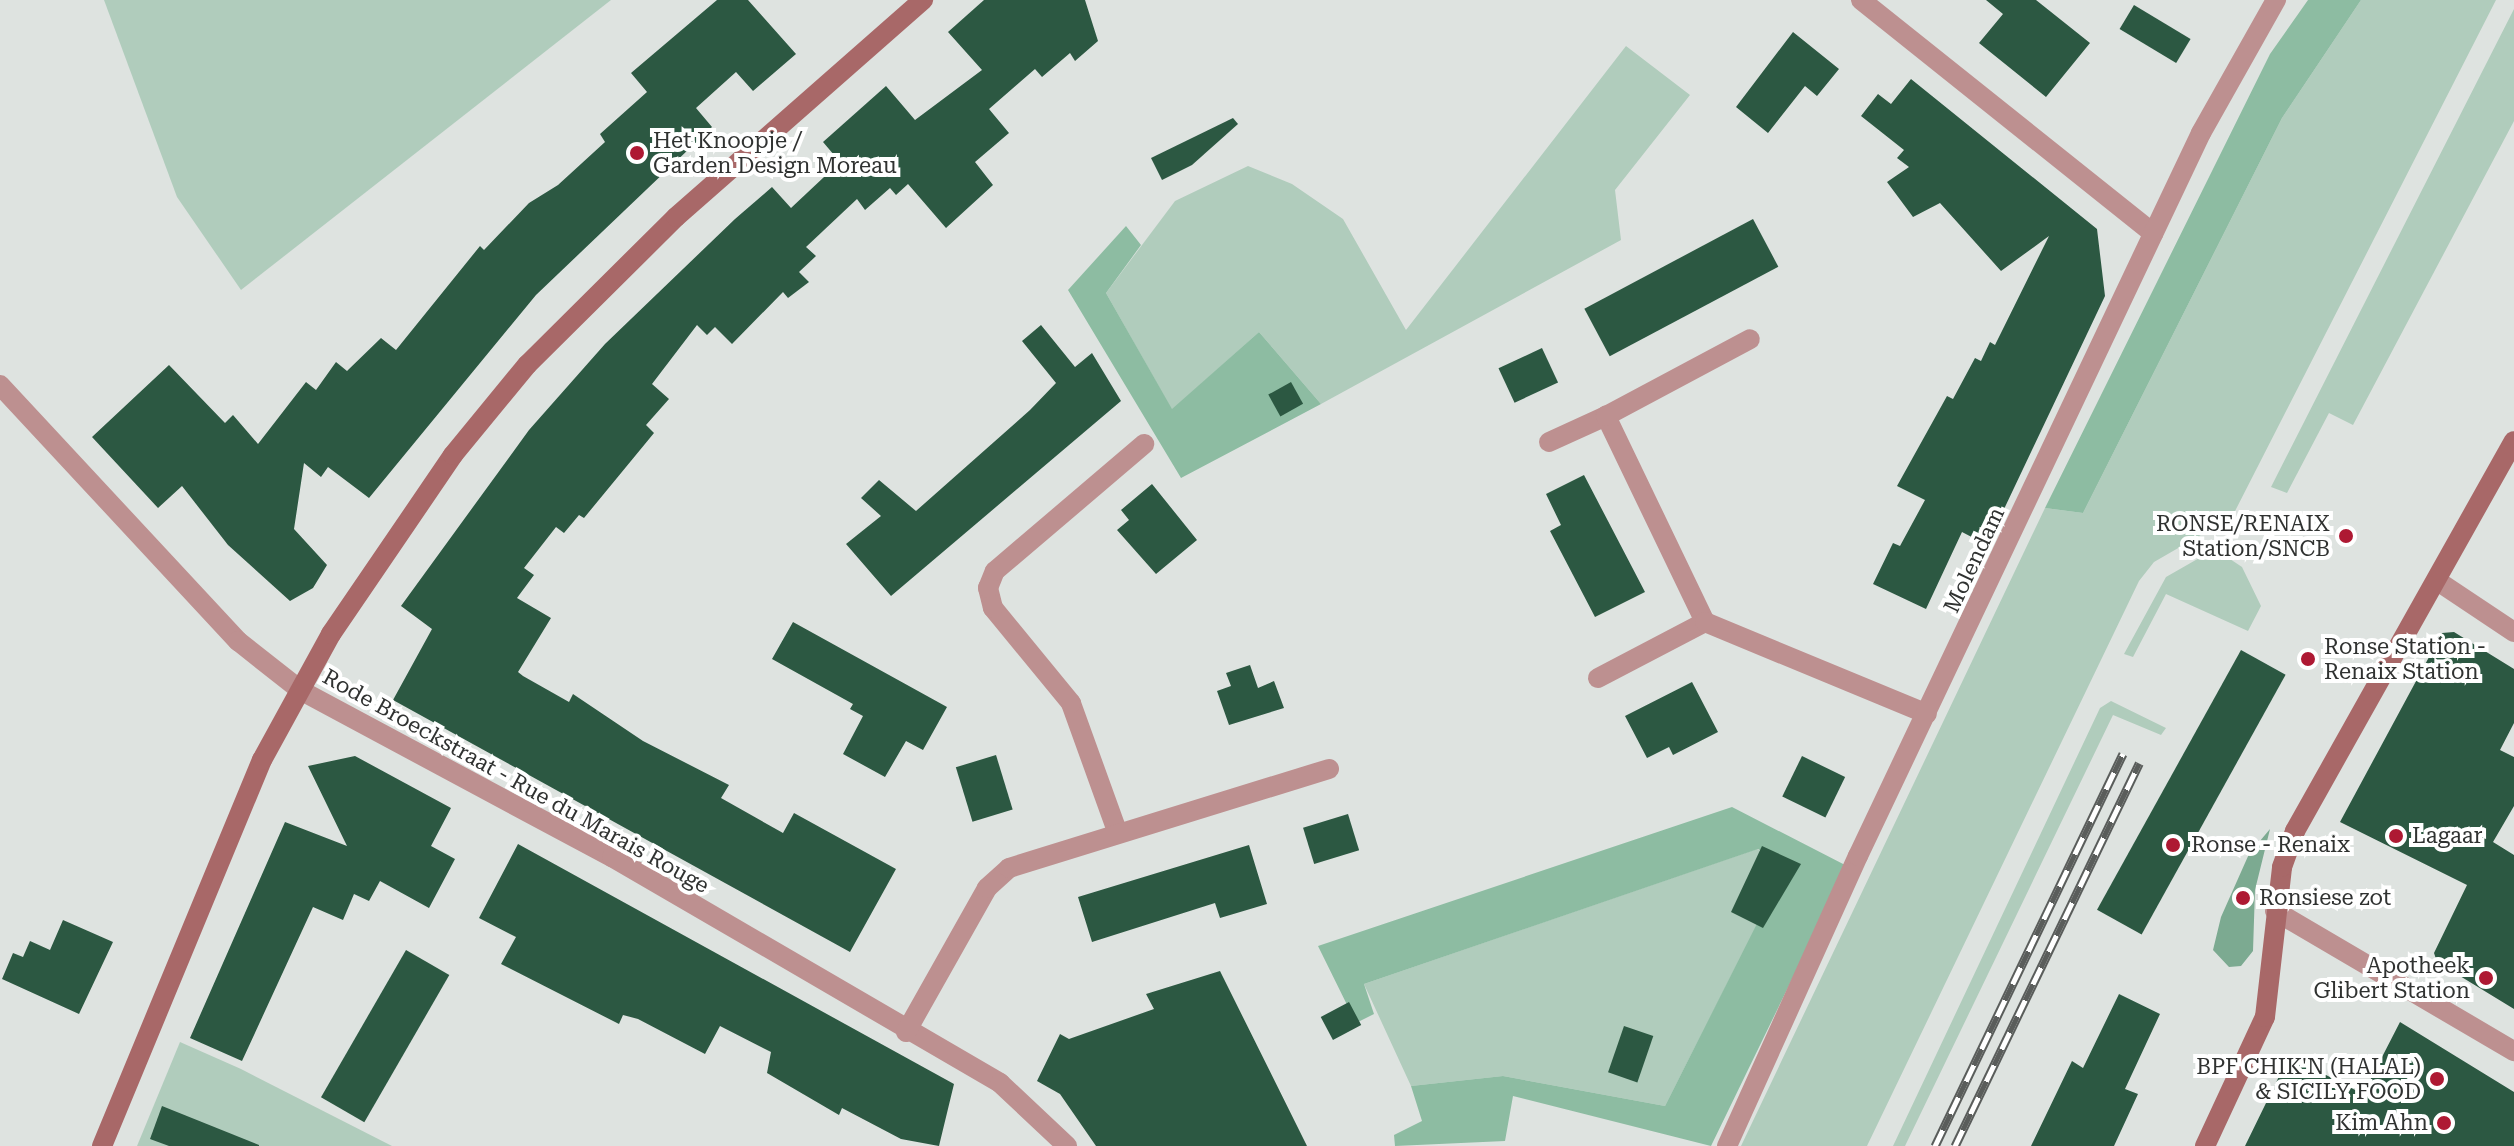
<!DOCTYPE html>
<style>
body{margin:0}
#map{position:relative;width:2514px;height:1146px;overflow:hidden;background:#dee3e0;font-family:"Roboto Serif",serif}
div>[style]{position:absolute}
.green>*{inset:0;background:#b0ccbc}
.forest>*{inset:0;background:#8dbca2}
.water>*{inset:0;background:#7caa91}
.building>*{inset:0;background:#2c5842;transform-origin:0 0}
.street>*{height:20px;margin:-10px;padding:0 10px;transform-origin:10px;border-radius:10px;background:#bd9090}
.secondary>*{height:20px;margin:-10px;padding:0 10px;transform-origin:10px;border-radius:10px;background:#a86868}
.rail>*{height:9px;margin-top:-4.5px;transform-origin:0;background:repeating-linear-gradient(90deg,#fff 0 18px,#5a5d5b 0 36px);box-sizing:border-box;border-block:2px solid #5a5d5b}
.dots>*{width:22px;height:22px;translate:-50% -50%;box-sizing:border-box;border:4px solid #fff;border-radius:50%}
span{translate:-50% -50%;white-space:nowrap;text-align:center;line-height:1.15;-webkit-text-stroke:8px #fff;paint-order:stroke}
.poi-label{font-size:22px;color:#303231}
.left{translate:0 -50%;text-align:left}
.right{translate:-100% -50%;text-align:right}
.street-label{font-size:22px;color:#303231}
</style>
<div id="map">
<div class="green">
<i style="clip-path:polygon(104px 0,611px 0,241px 290px,177px 197px)"></i>
<i style="clip-path:polygon(2361px 0,2496px 0,2232px 517px,2154px 562px,2139px 581px,1867px 1146px,1741px 1146px,2045px 508px,2083px 513px,2282px 118px)"></i>
<i style="clip-path:polygon(2514px 9px,2514px 121px,2353px 425px,2329px 413px,2287px 493px,2271px 487px)"></i>
<i style="clip-path:polygon(1626px 46px,1690px 95px,1615px 190px,1621px 240px,1321px 404px,1259px 332px,1172px 410px,1106px 293px,1175px 201px,1248px 166px,1292px 184px,1343px 219px,1406px 330px)"></i>
<i style="clip-path:polygon(2215px 549px,2242px 567px,2261px 606px,2248px 631px,2166px 594px,2133px 657px,2124px 654px,2166px 577px)"></i>
<i style="clip-path:polygon(2111px 701px,2166px 728px,2161px 735px,2113px 715px,1905px 1146px,1893px 1146px,2100px 708px)"></i>
<i style="clip-path:polygon(1757px 849px,1787px 866px,1665px 1106px,1503px 1076px,1411px 1086px,1364px 984px)"></i>
<i style="clip-path:polygon(180px 1042px,241px 1069px,392px 1146px,137px 1146px)"></i>
</div>
<div class="forest">
<i style="clip-path:polygon(2308px 0,2361px 0,2282px 118px,2083px 513px,2045px 508px,2270px 54px)"></i>
<i style="clip-path:polygon(1126px 226px,1141px 245px,1106px 293px,1172px 409px,1259px 332px,1321px 404px,1181px 478px,1068px 290px)"></i>
<i style="clip-path:polygon(1732px 807px,1847px 866px,1711px 1146px,1513px 1096px,1505px 1141px,1395px 1146px,1394px 1135px,1422px 1121px,1411px 1086px,1503px 1076px,1665px 1106px,1786px 866px,1758px 849px,1364px 984px,1374px 1014px,1356px 1023px,1318px 946px)"></i>
</div>
<div class="water">
<i style="clip-path:polygon(2270px 829px,2255px 890px,2253px 951px,2241px 966px,2229px 967px,2213px 950px,2221px 917px,2249px 854px)"></i>
</div>
<div class="building">
<i style="clip-path:polygon(717px 0,748px 0,796px 54px,753px 91px,736px 72px,696px 108px,712px 127px,536px 295px,369px 498px,328px 467px,321px 477px,304px 463px,294px 529px,327px 565px,313px 588px,290px 601px,228px 545px,182px 486px,158px 508px,92px 437px,169px 365px,225px 423px,233px 415px,258px 444px,306px 382px,316px 390px,336px 362px,347px 371px,381px 338px,396px 350px,480px 246px,484px 250px,529px 203px,558px 185px,605px 142px,600px 134px,647px 92px,631px 73px)"></i>
<i style="clip-path:polygon(984px 0,1085px 0,1098px 41px,1075px 61px,1070px 53px,1042px 77px,1035px 69px,989px 109px,1009px 133px,975px 162px,993px 185px,946px 228px,908px 184px,896px 195px,890px 188px,865px 210px,857px 199px,806px 247px,816px 256px,799px 272px,809px 282px,788px 298px,783px 292px,732px 344px,715px 327px,707px 335px,697px 325px,652px 384px,669px 399px,646px 425px,654px 433px,584px 518px,579px 515px,564px 533px,556px 527px,524px 568px,534px 575px,517px 598px,551px 618px,518px 672px,523px 676px,569px 702px,573px 694px,643px 741px,729px 785px,721px 798px,783px 833px,794px 813px,896px 869px,850px 952px,393px 700px,432px 629px,401px 606px,529px 430px,605px 344px,735px 219px,772px 187px,791px 208px,840px 162px,823px 142px,886px 86px,915px 120px,982px 70px,948px 32px)"></i>
<i style="clip-path:polygon(1986px 0,2036px 0,2090px 43px,2046px 97px,1979px 43px,2003px 14px)"></i>
<i style="left:2134px;top:5px;width:66px;height:28px;rotate:31deg"></i>
<i style="clip-path:polygon(1793px 32px,1839px 69px,1817px 96px,1805px 86px,1768px 133px,1736px 107px)"></i>
<i style="clip-path:polygon(1911px 79px,2097px 229px,2105px 296px,1987px 545px,1962px 532px,1926px 609px,1873px 584px,1893px 543px,1900px 546px,1925px 500px,1897px 486px,1947px 396px,1953px 399px,1975px 358px,1981px 361px,1990px 342px,1995px 345px,2049px 236px,2001px 271px,1940px 203px,1913px 217px,1887px 182px,1909px 167px,1897px 158px,1904px 150px,1861px 116px,1878px 94px,1891px 104px)"></i>
<i style="clip-path:polygon(1233px 118px,1238px 124px,1192px 165px,1162px 180px,1151px 158px)"></i>
<i style="left:1753px;top:219px;width:54px;height:191px;rotate:62deg"></i>
<i style="clip-path:polygon(1041px 325px,1075px 367px,1092px 353px,1121px 401px,891px 596px,846px 544px,881px 516px,861px 498px,879px 480px,916px 511px,1030px 410px,1056px 383px,1022px 341px)"></i>
<i style="left:1542px;top:348px;width:38px;height:48px;rotate:65deg"></i>
<i style="left:1291px;top:382px;width:25px;height:26px;rotate:61deg"></i>
<i style="clip-path:polygon(1584px 475px,1645px 592px,1595px 617px,1550px 531px,1561px 525px,1546px 494px)"></i>
<i style="clip-path:polygon(1152px 484px,1197px 540px,1156px 574px,1117px 530px,1129px 520px,1121px 510px)"></i>
<i style="clip-path:polygon(793px 622px,947px 707px,923px 750px,906px 741px,885px 777px,843px 754px,863px 716px,850px 709px,853px 704px,772px 659px)"></i>
<i style="clip-path:polygon(2454px 632px,2514px 669px,2514px 723px,2500px 750px,2514px 757px,2514px 806px,2493px 842px,2514px 855px,2514px 1009px,2437px 962px,2434px 953px,2467px 885px,2340px 822px,2442px 633px)"></i>
<i style="left:2241px;top:650px;width:51px;height:297px;rotate:29deg"></i>
<i style="clip-path:polygon(1250px 665px,1258px 688px,1274px 681px,1284px 708px,1229px 725px,1217px 691px,1231px 686px,1226px 673px)"></i>
<i style="clip-path:polygon(1692px 682px,1718px 732px,1673px 755px,1669px 747px,1647px 758px,1625px 716px)"></i>
<i style="left:996px;top:755px;width:57px;height:42px;rotate:73deg"></i>
<i style="clip-path:polygon(355px 756px,451px 808px,431px 846px,455px 859px,429px 908px,380px 881px,369px 901px,354px 894px,343px 920px,313px 907px,242px 1061px,190px 1038px,285px 822px,347px 846px,308px 766px)"></i>
<i style="left:1802px;top:756px;width:48px;height:45px;rotate:26deg"></i>
<i style="left:1348px;top:814px;width:38px;height:47px;rotate:73deg"></i>
<i style="clip-path:polygon(518px 844px,954px 1084px,939px 1146px,901px 1139px,842px 1108px,839px 1115px,767px 1073px,771px 1052px,720px 1026px,705px 1054px,638px 1019px,623px 1015px,619px 1024px,501px 964px,516px 937px,479px 918px)"></i>
<i style="clip-path:polygon(1249px 845px,1267px 904px,1220px 918px,1215px 903px,1092px 942px,1078px 897px)"></i>
<i style="clip-path:polygon(1762px 846px,1801px 864px,1763px 928px,1731px 912px)"></i>
<i style="clip-path:polygon(63px 920px,113px 942px,79px 1014px,2px 979px,13px 953px,23px 957px,30px 941px,50px 950px)"></i>
<i style="left:406px;top:950px;width:50px;height:170px;rotate:30deg"></i>
<i style="clip-path:polygon(1220px 971px,1307px 1146px,1096px 1146px,1060px 1094px,1037px 1081px,1060px 1034px,1069px 1039px,1154px 1009px,1146px 994px)"></i>
<i style="clip-path:polygon(2119px 994px,2160px 1014px,2125px 1089px,2138px 1094px,2114px 1146px,2031px 1146px,2072px 1061px,2083px 1068px)"></i>
<i style="left:1349px;top:1002px;width:26px;height:32px;rotate:62deg"></i>
<i style="clip-path:polygon(2400px 1022px,2514px 1092px,2514px 1146px,2245px 1146px,2289px 1056px,2363px 1094px)"></i>
<i style="left:1624px;top:1026px;width:31px;height:49px;rotate:19deg"></i>
<i style="clip-path:polygon(162px 1106px,259px 1145px,259px 1146px,169px 1146px,150px 1139px)"></i>
</div>
<div class="street">
<i style="left:1861px;top:0;width:374px;rotate:38.6deg"></i>
<i style="left:0;top:385px;width:350px;rotate:47.1deg"></i>
<i style="left:238px;top:641px;width:79px;rotate:38.3deg"></i>
<i style="left:300px;top:690px;width:354px;rotate:28.2deg"></i>
<i style="left:612px;top:857px;width:449px;rotate:30.2deg"></i>
<i style="left:1000px;top:1083px;width:92px;rotate:43.2deg"></i>
<i style="left:1549px;top:442px;width:63px;rotate:-24.5deg"></i>
<i style="left:2439px;top:582px;width:90px;rotate:33.7deg"></i>
<i style="left:1705px;top:622px;width:229px;rotate:-115.7deg"></i>
<i style="left:1606px;top:416px;width:163px;rotate:-28.1deg"></i>
<i style="left:1598px;top:678px;width:121px;rotate:-27.6deg"></i>
<i style="left:1705px;top:622px;width:240px;rotate:22.5deg"></i>
<i style="left:1117px;top:831px;width:136px;rotate:-109.8deg"></i>
<i style="left:1071px;top:703px;width:123px;rotate:-129.4deg"></i>
<i style="left:993px;top:608px;width:21px;rotate:-104deg"></i>
<i style="left:988px;top:588px;width:18px;rotate:-68deg"></i>
<i style="left:995px;top:571px;width:196px;rotate:-40.4deg"></i>
<i style="left:2275px;top:911px;width:277px;rotate:30.4deg"></i>
<i style="left:906px;top:1032px;width:165px;rotate:-60.6deg"></i>
<i style="left:987px;top:888px;width:30px;rotate:-42deg"></i>
<i style="left:1009px;top:868px;width:335px;rotate:-17.2deg"></i>
<i style="left:1727px;top:1146px;width:318px;rotate:-65.7deg"></i>
<i style="left:1858px;top:856px;width:800px;rotate:-64.62deg"></i>
<i style="left:2201px;top:133px;width:153px;rotate:-60.6deg"></i>
</div>
<div class="secondary">
<i style="left:102px;top:1146px;width:418px;rotate:-67.5deg"></i>
<i style="left:262px;top:760px;width:144px;rotate:-61.3deg"></i>
<i style="left:331px;top:634px;width:217px;rotate:-55.7deg"></i>
<i style="left:453px;top:455px;width:117px;rotate:-50.6deg"></i>
<i style="left:527px;top:365px;width:210px;rotate:-44.8deg"></i>
<i style="left:676px;top:217px;width:329px;rotate:-41.3deg"></i>
<i style="left:2205px;top:1146px;width:142px;rotate:-65.1deg"></i>
<i style="left:2265px;top:1017px;width:151px;rotate:-83.5deg"></i>
<i style="left:2282px;top:867px;width:38px;rotate:-70deg"></i>
<i style="left:2295px;top:831px;width:447px;rotate:-60.7deg"></i>
</div>
<div class="rail">
<i style="left:1935px;top:1146px;width:435px;rotate:-64.4deg"></i>
<i style="left:1955px;top:1146px;width:425px;rotate:-64.3deg"></i>
</div>
<div class="dots">
<i style="left:637px;top:153px;background:#ae1933"></i>
<i style="left:2346px;top:536px;background:#ae1933"></i>
<i style="left:2308px;top:659px;background:#ae1933"></i>
<i style="left:2396px;top:836px;background:#ae1933"></i>
<i style="left:2173px;top:845px;background:#ae1933"></i>
<i style="left:2243px;top:898px;background:#ae1933"></i>
<i style="left:2486px;top:978px;background:#ae1933"></i>
<i style="left:2437px;top:1079px;background:#ae1933"></i>
<i style="left:2444px;top:1123px;background:#ae1933"></i>
</div>
<div class="poi-label">
<span class="left" style="left:653px;top:153px">Het Knoopje /<br>Garden Design Moreau</span>
<span class="right" style="left:2330px;top:536px">RONSE/RENAIX<br>Station/SNCB</span>
<span class="left" style="left:2324px;top:659px">Ronse Station -<br>Renaix Station</span>
<span class="left" style="left:2412px;top:836px">Lagaar</span>
<span class="left" style="left:2191px;top:845px">Ronse - Renaix</span>
<span class="left" style="left:2259px;top:898px">Ronsiese zot</span>
<span class="right" style="left:2470px;top:978px">Apotheek<br>Glibert Station</span>
<span class="right" style="left:2421px;top:1079px">BPF CHIK'N (HALAL)<br>&amp; SICILY FOOD</span>
<span class="right" style="left:2428px;top:1123px">Kim Ahn</span>
</div>
<div class="street-label">
<span style="left:1974px;top:560px;rotate:-65deg">Molendam</span>
<span style="left:516px;top:781px;rotate:29deg">Rode Broeckstraat - Rue du Marais Rouge</span>
</div>
</div>
